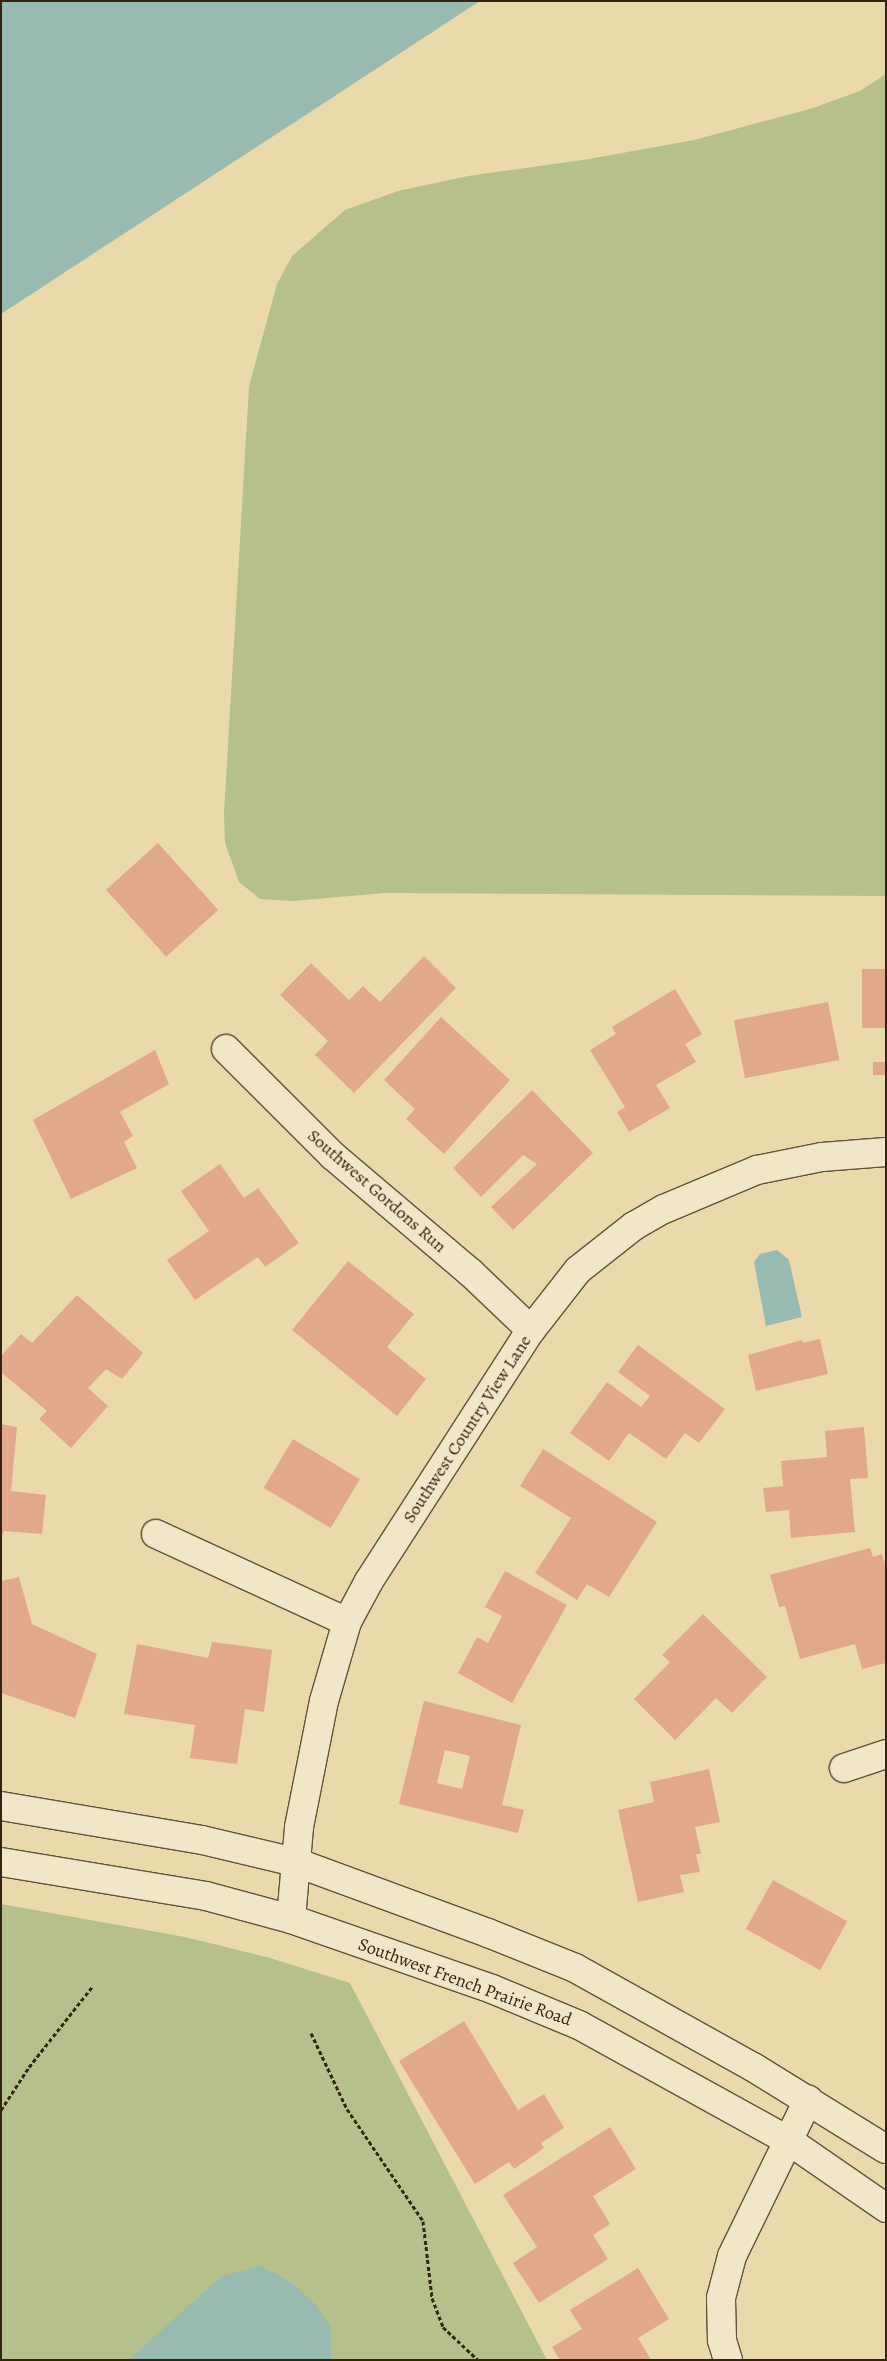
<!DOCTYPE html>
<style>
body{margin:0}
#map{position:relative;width:887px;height:2361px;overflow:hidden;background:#eadaab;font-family:Alegreya,serif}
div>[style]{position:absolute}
.green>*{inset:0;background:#b5c08a}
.water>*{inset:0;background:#99bab0}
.building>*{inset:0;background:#e2a88b;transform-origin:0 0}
.path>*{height:3px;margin-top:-1.5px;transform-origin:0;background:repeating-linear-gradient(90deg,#332413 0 4px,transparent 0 6.5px)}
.roads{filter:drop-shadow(1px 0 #615239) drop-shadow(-1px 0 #615239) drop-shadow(0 1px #615239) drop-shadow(0 -1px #615239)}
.minor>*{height:28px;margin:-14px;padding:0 14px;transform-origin:14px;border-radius:14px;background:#f1e7c8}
span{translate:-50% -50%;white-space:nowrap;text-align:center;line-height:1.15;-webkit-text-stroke:4px #f1e7c8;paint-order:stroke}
.street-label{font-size:18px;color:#332413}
.frame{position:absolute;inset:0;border:2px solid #332413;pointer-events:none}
</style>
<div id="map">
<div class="green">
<i style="clip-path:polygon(886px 74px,886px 896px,385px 893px,292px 901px,260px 899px,239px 882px,225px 843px,224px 814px,249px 386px,277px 284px,292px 256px,345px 210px,398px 191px,468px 176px,589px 159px,694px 140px,810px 109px,860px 91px)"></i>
<i style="clip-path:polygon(1px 1904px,185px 1937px,270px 1958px,350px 1983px,547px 2360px,1px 2360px)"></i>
</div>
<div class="water">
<i style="clip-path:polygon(1px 1px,480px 1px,1px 314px)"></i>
<i style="clip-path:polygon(777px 1250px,789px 1260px,802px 1317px,766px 1326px,754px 1262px,760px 1254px)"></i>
<i style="clip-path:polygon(260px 2266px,288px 2280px,315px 2304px,331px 2328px,331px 2360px,128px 2360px,222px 2276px)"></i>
</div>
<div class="building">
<i style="left:158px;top:843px;width:90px;height:70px;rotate:48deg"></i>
<i style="clip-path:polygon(424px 956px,456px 988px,354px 1093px,315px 1055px,328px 1041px,280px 995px,311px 963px,349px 1000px,363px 986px,380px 1002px)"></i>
<i style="left:862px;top:969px;width:24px;height:59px"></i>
<i style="clip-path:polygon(675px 989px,702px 1034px,685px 1044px,696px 1062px,656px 1085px,670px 1108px,629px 1132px,617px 1112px,625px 1107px,590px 1050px,616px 1034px,612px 1027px)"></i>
<i style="left:828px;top:1002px;width:59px;height:96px;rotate:79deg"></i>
<i style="clip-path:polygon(441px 1017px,510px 1080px,444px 1154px,406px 1119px,415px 1109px,384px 1080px)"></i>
<i style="clip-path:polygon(155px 1050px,169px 1084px,120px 1112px,133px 1136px,124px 1142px,137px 1168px,71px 1199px,33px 1120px)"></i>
<i style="left:873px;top:1062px;width:13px;height:13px"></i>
<i style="clip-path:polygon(532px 1090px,593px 1153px,513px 1230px,491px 1207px,537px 1164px,523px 1155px,481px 1197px,453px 1168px)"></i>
<i style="clip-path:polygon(220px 1164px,244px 1198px,258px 1188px,299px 1243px,265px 1267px,258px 1257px,195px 1300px,167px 1260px,209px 1231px,181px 1191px)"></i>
<i style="clip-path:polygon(348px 1261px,414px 1314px,387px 1347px,426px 1379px,397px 1416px,292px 1330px)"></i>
<i style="clip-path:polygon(77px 1295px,143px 1353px,122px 1379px,106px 1369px,88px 1388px,108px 1406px,71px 1448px,39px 1419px,47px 1411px,1px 1372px,1px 1356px,21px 1334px,32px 1343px)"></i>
<i style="clip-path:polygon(820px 1339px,828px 1374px,756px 1391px,748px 1355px,802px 1340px,803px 1343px)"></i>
<i style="clip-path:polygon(638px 1345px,725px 1409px,699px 1443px,685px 1433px,666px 1459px,629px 1433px,609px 1461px,570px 1433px,607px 1382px,641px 1407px,650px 1396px,618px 1372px)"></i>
<i style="clip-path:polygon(1px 1424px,17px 1427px,11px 1491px,46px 1495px,42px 1534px,4px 1531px,1px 1539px)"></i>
<i style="clip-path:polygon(864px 1427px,868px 1478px,850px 1479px,855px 1532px,791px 1538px,789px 1510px,766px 1512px,763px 1488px,783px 1486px,781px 1461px,827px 1457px,825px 1431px)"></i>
<i style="left:293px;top:1439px;width:78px;height:57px;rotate:31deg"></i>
<i style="clip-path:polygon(543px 1449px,657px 1522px,609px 1597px,587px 1584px,577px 1600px,535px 1573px,571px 1518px,520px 1486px)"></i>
<i style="clip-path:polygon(870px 1548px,873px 1557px,882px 1554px,886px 1568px,886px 1663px,862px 1669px,855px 1644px,800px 1659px,785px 1606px,779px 1607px,770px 1575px)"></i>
<i style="clip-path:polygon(505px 1571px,567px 1605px,512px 1703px,458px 1673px,477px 1637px,488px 1643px,502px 1616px,485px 1607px)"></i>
<i style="clip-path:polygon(19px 1577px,32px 1624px,97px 1654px,75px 1718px,1px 1693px,1px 1581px)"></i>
<i style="clip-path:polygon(703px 1614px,767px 1677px,732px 1713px,716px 1698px,675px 1740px,634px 1699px,670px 1662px,662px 1655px)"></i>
<i style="clip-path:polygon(212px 1642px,272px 1650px,264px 1712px,245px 1709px,237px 1764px,190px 1758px,195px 1725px,124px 1714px,137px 1644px,208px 1658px)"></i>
<i style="clip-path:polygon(evenodd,424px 1701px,521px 1725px,502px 1805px,524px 1810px,518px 1833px,399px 1804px,424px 1701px,445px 1750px,470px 1756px,462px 1789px,437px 1783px,445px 1750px)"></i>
<i style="clip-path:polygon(709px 1769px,720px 1822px,695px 1827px,701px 1854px,696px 1854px,700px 1872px,680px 1875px,684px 1892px,638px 1902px,618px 1810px,654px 1802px,650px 1782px)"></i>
<i style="left:773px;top:1880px;width:85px;height:56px;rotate:29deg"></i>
<i style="clip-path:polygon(464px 2021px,518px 2110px,544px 2094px,564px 2128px,541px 2143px,544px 2148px,514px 2169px,509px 2162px,475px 2184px,399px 2061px)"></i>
<i style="clip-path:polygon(610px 2127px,636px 2169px,593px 2196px,610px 2224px,593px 2235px,608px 2259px,539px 2303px,513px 2263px,537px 2247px,503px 2195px)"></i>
<i style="clip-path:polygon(638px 2268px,669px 2319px,638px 2338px,651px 2360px,560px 2360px,552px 2347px,582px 2329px,570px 2310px)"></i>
</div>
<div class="path">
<i style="left:311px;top:2033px;width:84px;rotate:64.7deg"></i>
<i style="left:347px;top:2109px;width:135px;rotate:55.8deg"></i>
<i style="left:423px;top:2221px;width:78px;rotate:83.3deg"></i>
<i style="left:432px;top:2298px;width:31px;rotate:69deg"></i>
<i style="left:443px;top:2327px;width:48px;rotate:43.3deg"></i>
<i style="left:1px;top:2110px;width:51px;rotate:-56.9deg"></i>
<i style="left:29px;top:2067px;width:102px;rotate:-51.8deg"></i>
</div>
<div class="roads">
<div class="minor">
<i style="left:226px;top:1049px;width:151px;rotate:45deg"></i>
<i style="left:333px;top:1156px;width:180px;rotate:40.3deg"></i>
<i style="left:470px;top:1272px;width:84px;rotate:43.6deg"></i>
<i style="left:156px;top:1534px;width:210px;rotate:24.7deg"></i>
<i style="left:844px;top:1768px;width:44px;rotate:-18.4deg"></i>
<i style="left:1px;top:1806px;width:204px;rotate:9.6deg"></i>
<i style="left:202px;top:1840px;width:96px;rotate:13.3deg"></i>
<i style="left:295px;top:1862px;width:206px;rotate:20.2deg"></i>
<i style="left:488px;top:1933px;width:94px;rotate:21.9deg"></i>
<i style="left:575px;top:1968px;width:204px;rotate:29.1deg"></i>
<i style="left:753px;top:2067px;width:156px;rotate:31.7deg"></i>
<i style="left:1px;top:1862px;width:208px;rotate:9.4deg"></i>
<i style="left:206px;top:1896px;width:88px;rotate:15.1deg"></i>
<i style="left:291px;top:1919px;width:213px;rotate:19.2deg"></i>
<i style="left:492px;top:1989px;width:94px;rotate:22.5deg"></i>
<i style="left:579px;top:2025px;width:240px;rotate:28.9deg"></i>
<i style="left:789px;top:2141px;width:118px;rotate:34.6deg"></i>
<i style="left:291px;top:1919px;width:92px;rotate:-85deg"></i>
<i style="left:299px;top:1827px;width:128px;rotate:-78.8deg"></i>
<i style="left:324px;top:1701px;width:82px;rotate:-73.8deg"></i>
<i style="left:347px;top:1622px;width:47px;rotate:-61.8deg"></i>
<i style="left:369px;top:1581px;width:299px;rotate:-57.2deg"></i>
<i style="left:531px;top:1330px;width:76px;rotate:-51.9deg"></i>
<i style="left:578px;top:1270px;width:71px;rotate:-38.2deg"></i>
<i style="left:634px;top:1226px;width:34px;rotate:-30deg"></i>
<i style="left:664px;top:1209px;width:101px;rotate:-22.8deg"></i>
<i style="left:757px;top:1170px;width:66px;rotate:-11.3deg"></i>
<i style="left:822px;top:1157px;width:64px;rotate:-4.5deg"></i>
<i style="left:728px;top:2360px;width:21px;rotate:-107deg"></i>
<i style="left:722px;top:2340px;width:42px;rotate:-91.4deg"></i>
<i style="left:721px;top:2298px;width:43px;rotate:-75.3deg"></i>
<i style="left:732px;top:2256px;width:174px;rotate:-64deg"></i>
</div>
</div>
<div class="street-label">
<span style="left:377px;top:1191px;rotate:41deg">Southwest Gordons Run</span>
<span style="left:467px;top:1429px;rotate:-57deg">Southwest Country View Lane</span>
<span style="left:465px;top:1982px;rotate:20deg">Southwest French Prairie Road</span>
</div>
<div class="frame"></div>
</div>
